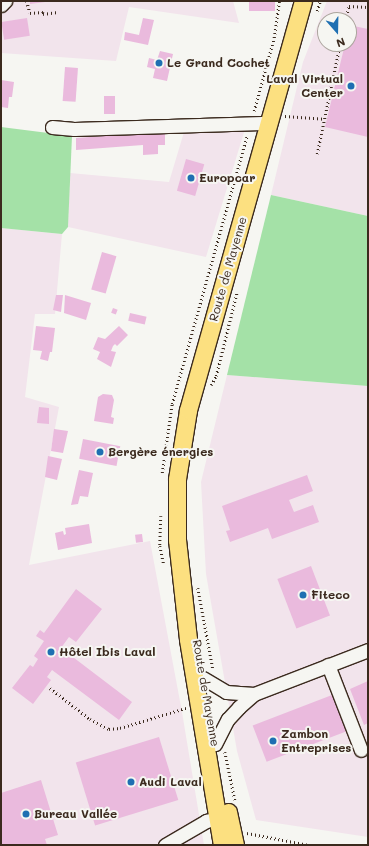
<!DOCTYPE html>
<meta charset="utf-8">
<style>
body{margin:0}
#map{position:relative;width:369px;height:846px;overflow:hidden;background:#f6f6f2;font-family:Mali,sans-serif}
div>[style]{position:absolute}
.built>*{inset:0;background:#f2e4ec}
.green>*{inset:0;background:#a4e1a7}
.building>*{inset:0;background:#eabadd;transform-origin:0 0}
.path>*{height:2.5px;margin-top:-1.25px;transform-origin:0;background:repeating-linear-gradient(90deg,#3b2a1e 0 1px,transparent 0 4px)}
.roads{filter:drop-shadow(1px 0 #3b2a1e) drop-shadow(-1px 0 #3b2a1e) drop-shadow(0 1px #3b2a1e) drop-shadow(0 -1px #3b2a1e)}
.minor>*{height:13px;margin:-6.5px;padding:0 6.5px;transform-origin:6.5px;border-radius:6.5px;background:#f6f6f2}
.major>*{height:17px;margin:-8.5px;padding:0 8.5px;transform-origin:8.5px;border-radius:8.5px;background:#fce080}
.dots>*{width:11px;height:11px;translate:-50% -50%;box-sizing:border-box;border:2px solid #f6f6f2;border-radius:50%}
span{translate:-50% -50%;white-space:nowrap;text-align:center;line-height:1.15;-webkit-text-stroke:4px #f6f6f2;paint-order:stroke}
.poi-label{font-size:12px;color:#3b2a1e;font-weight:700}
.left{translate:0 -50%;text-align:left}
.right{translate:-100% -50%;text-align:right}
.street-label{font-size:12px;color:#3b2a1e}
.frame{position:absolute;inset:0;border:2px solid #3b2a1e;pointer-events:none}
.north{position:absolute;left:317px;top:12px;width:40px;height:40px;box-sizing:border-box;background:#f6f6f2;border:1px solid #aba49d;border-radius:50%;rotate:160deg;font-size:11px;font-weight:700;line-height:16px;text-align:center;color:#3b2a1e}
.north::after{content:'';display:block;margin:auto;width:14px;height:18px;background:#1f6fb2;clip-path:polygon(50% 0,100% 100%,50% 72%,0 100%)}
</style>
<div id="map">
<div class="built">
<i style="clip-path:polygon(1px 1px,233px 1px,239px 23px,129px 7px,116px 61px,1px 53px)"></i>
<i style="clip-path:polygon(evenodd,327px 1px,368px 1px,368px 216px,271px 195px,303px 62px,327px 1px,325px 20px,349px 20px,349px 44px,325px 44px,325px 20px)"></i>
<i style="clip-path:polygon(245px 129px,206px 257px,68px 227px,70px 173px,169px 182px,184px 132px)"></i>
<i style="clip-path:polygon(1px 228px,62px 234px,55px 314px,35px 314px,25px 397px,59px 407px,29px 565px,150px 541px,182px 712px,204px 845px,1px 845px)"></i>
<i style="clip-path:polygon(227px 375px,368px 386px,368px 837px,256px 820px,237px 751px,206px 574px,201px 482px)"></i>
</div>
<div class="green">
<i style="clip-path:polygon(1px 127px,72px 136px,68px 227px,62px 234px,1px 228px)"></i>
<i style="clip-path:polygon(271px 195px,368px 216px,368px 386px,227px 375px)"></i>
</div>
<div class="building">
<i style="clip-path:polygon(30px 1px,45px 1px,45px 2px,30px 4px)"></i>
<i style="left:249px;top:1px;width:26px;height:10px"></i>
<i style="left:27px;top:18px;width:18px;height:26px;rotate:81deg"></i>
<i style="clip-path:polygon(143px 18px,154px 20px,148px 45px,124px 40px,125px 32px,139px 35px)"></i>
<i style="clip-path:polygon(349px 25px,368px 29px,368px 137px,325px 127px,345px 44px,349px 44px)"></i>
<i style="clip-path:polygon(160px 51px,173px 54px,167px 81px,153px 78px,155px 69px,147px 67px,149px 58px,157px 60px)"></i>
<i style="left:65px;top:67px;width:13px;height:34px;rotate:4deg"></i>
<i style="clip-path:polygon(1px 80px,14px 82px,12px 97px,9px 97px,8px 108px,1px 107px)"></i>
<i style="left:115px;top:96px;width:18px;height:11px;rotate:90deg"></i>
<i style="clip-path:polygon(157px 132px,165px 132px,165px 145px,158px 145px,158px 154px,143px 155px,143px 145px,76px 150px,76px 138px)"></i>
<i style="left:186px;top:159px;width:19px;height:33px;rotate:16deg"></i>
<i style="left:102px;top:252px;width:15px;height:39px;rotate:16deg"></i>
<i style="clip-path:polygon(56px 295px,63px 295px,61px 312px,53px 310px)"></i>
<i style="clip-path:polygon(65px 295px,91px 303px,86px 320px,64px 313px)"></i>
<i style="left:113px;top:308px;width:5px;height:5px;rotate:22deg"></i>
<i style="left:130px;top:313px;width:17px;height:8px;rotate:13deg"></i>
<i style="clip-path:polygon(36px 326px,55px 328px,52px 352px,50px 352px,48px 361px,40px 359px,42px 351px,33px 350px)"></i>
<i style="clip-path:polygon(119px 326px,128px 335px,117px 346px,115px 344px,113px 346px,111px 351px,116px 352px,111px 367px,97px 359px,100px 352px,93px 349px,98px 337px,105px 339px)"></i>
<i style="clip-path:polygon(103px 394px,112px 395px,114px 400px,111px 417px,114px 418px,113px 424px,94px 421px,98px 397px)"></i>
<i style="clip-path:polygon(39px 407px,49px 408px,49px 424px,37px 423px)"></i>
<i style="clip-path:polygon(54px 429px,68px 431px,63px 453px,51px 451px)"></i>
<i style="left:83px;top:439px;width:38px;height:20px;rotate:11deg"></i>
<i style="clip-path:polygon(48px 456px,62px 459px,57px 480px,45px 477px)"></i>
<i style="clip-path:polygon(79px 470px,93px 473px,88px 497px,80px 496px,78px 504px,71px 505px)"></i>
<i style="clip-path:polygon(307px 475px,313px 491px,289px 500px,294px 512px,313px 505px,319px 522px,272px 539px,268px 528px,230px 542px,226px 531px,230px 530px,222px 506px)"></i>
<i style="clip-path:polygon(89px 524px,92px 543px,58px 550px,55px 533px,63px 531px,64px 535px,66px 534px,65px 528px)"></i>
<i style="left:142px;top:534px;width:8px;height:7px;rotate:83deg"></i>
<i style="left:311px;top:566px;width:53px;height:36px;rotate:69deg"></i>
<i style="clip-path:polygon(76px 589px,102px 609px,76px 642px,69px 637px,61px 648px,132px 702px,119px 720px,52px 670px,47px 677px,51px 680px,33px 704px,12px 688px,30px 665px,33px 667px,38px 659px,34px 656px,44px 641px,36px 636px,40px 630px,44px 633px)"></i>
<i style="clip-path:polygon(368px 681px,368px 723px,364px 725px,350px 689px)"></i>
<i style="left:332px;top:695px;width:39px;height:85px;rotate:69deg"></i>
<i style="left:159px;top:737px;width:66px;height:87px;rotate:73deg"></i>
<i style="clip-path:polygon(41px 780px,58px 835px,45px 839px,47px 845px,1px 845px,1px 793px)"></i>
</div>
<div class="path">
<i style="left:27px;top:1px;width:12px;rotate:76deg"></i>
<i style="left:30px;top:13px;width:13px;rotate:-4deg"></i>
<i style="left:43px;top:12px;width:2px;rotate:90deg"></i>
<i style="left:43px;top:14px;width:15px;rotate:-8deg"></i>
<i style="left:317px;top:11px;width:10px;rotate:-73deg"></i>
<i style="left:345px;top:20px;width:15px;rotate:-74deg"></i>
<i style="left:349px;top:6px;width:19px;rotate:3deg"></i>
<i style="left:254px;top:111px;width:76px;rotate:-74.7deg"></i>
<i style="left:274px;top:38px;width:37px;rotate:-82deg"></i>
<i style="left:285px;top:116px;width:39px;rotate:4deg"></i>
<i style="left:317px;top:154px;width:112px;rotate:-78.2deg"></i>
<i style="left:211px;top:385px;width:10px;rotate:-61deg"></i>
<i style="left:216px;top:376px;width:87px;rotate:-76deg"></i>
<i style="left:162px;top:473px;width:70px;rotate:-81.8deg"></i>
<i style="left:172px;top:404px;width:278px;rotate:-74.4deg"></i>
<i style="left:161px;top:516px;width:30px;rotate:92deg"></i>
<i style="left:160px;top:546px;width:19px;rotate:78deg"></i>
<i style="left:198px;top:588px;width:82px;rotate:79.5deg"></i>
<i style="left:50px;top:688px;width:51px;rotate:37.8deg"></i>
<i style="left:90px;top:719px;width:21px;rotate:28deg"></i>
<i style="left:109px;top:729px;width:11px;rotate:-5deg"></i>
<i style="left:120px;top:728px;width:69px;rotate:-16.9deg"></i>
<i style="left:225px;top:752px;width:49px;rotate:78.2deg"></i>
<i style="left:247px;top:833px;width:63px;rotate:11deg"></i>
</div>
<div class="roads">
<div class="minor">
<i style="left:1px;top:5px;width:6px;rotate:-45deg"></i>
<i style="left:52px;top:127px;width:22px;rotate:5deg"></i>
<i style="left:74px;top:129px;width:196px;rotate:-1.8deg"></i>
<i style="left:328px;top:665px;width:91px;rotate:68.8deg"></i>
<i style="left:203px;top:678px;width:27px;rotate:31deg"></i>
<i style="left:226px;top:692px;width:28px;rotate:4deg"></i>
<i style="left:215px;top:744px;width:28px;rotate:-63deg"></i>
<i style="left:228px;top:719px;width:16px;rotate:-47deg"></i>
<i style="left:239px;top:707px;width:20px;rotate:-41deg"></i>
<i style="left:254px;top:694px;width:122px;rotate:-21.1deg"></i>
<i style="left:165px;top:845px;width:48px;rotate:-30.3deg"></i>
<i style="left:206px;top:821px;width:12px;rotate:-14deg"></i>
</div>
<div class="major">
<i style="left:228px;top:812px;width:34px;rotate:78deg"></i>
<i style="left:222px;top:845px;width:209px;rotate:-99.4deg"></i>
<i style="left:188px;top:639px;width:100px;rotate:-96.3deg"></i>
<i style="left:177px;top:540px;width:61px;rotate:-90deg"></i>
<i style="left:177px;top:479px;width:70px;rotate:-80.9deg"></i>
<i style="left:188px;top:410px;width:425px;rotate:-74.3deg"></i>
</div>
</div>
<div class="dots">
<i style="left:159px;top:63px;background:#1f6fb2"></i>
<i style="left:351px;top:86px;background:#1f6fb2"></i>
<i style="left:191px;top:178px;background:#1f6fb2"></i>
<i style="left:100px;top:452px;background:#1f6fb2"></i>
<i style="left:303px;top:595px;background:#1f6fb2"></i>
<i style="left:51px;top:652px;background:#1f6fb2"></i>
<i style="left:273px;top:741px;background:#1f6fb2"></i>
<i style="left:131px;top:782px;background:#1f6fb2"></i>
<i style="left:26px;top:814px;background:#1f6fb2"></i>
</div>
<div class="poi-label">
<span class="left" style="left:167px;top:63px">Le Grand Cochet</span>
<span class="right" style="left:343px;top:86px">Laval Virtual<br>Center</span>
<span class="left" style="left:199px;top:178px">Europcar</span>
<span class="left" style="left:108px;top:452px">Bergère énergies</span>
<span class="left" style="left:311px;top:595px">Fiteco</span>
<span class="left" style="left:59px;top:652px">Hôtel Ibis Laval</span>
<span class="left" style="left:281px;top:741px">Zambon<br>Entreprises</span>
<span class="left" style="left:139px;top:782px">Audi Laval</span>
<span class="left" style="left:34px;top:814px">Bureau Vallée</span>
</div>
<div class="street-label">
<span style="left:228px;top:269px;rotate:-74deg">Route de Mayenne</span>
<span style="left:206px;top:693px;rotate:80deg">Route de Mayenne</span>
</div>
<div class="frame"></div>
<div class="north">N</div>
</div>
